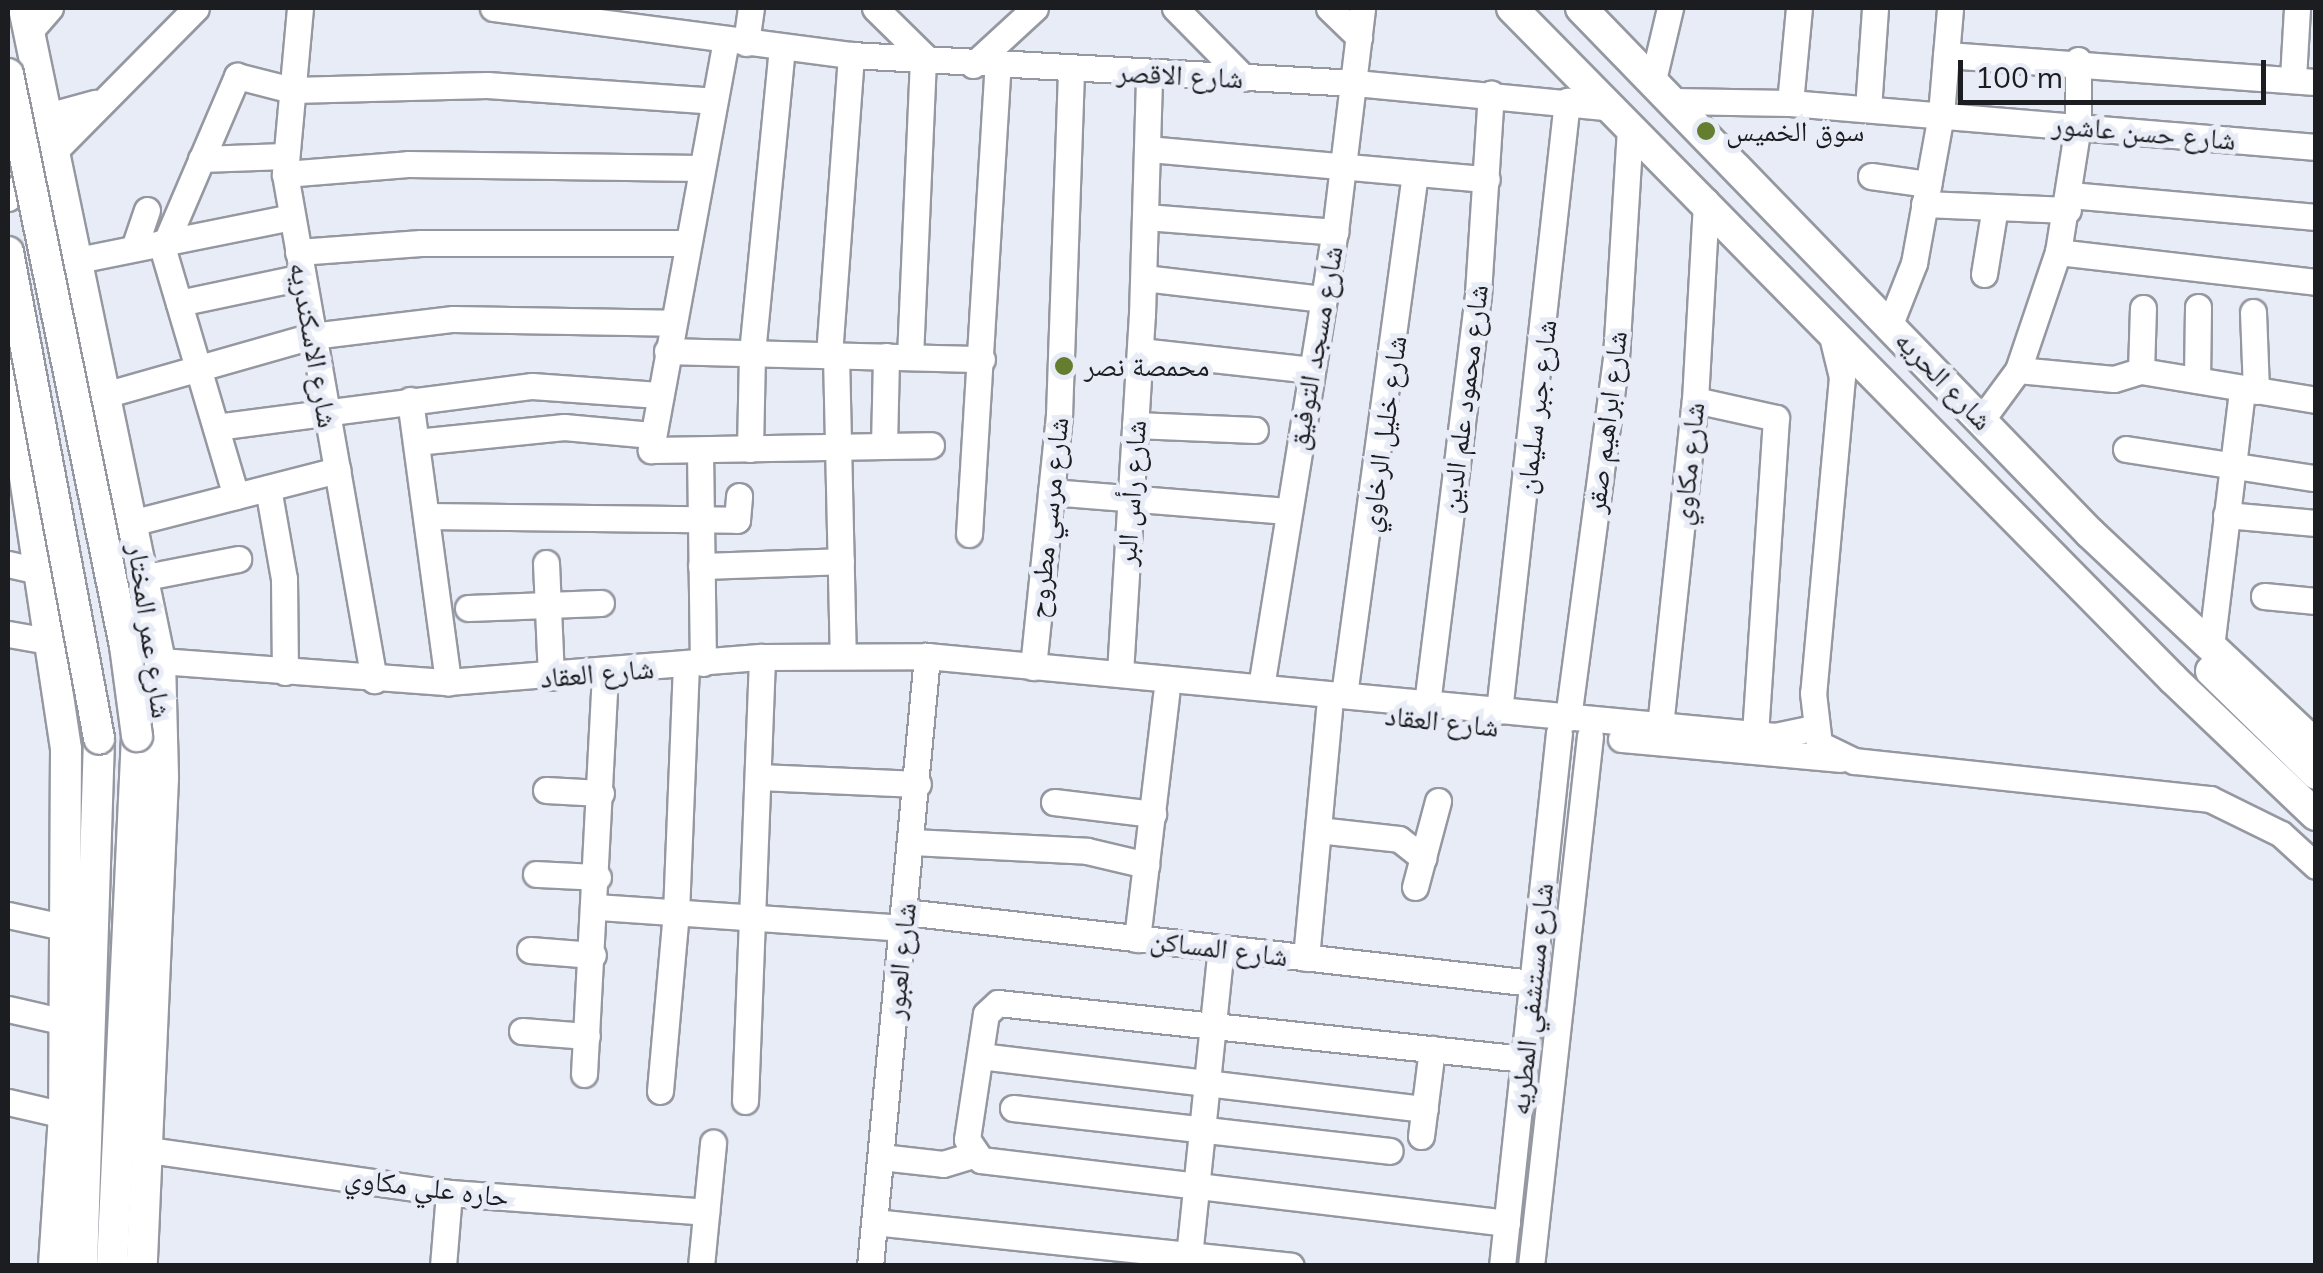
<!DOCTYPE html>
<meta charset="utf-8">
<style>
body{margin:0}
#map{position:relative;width:2323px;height:1273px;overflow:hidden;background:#e8ecf6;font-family:Mulish,"Noto Naskh Arabic",sans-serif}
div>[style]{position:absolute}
.roads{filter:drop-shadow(2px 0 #9598a1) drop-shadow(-2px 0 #9598a1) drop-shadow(0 2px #9598a1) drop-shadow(0 -2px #9598a1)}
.minor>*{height:25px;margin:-12.5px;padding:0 12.5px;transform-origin:12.5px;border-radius:12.5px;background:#fff}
.major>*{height:30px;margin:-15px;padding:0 15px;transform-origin:15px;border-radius:15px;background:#fff}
.bridges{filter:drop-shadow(2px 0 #9598a1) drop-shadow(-2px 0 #9598a1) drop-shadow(0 2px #9598a1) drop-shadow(0 -2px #9598a1)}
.major-bridge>*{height:30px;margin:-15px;padding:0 15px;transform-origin:15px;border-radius:15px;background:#fff}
.dots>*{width:28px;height:28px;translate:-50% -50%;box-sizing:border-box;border:5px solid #e8ecf6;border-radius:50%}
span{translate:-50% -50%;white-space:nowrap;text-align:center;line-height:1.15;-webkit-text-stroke:10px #e8ecf6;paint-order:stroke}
.street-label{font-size:28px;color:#1c1d21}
.poi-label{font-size:28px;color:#1c1d21}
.left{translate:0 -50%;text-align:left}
.frame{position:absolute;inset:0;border:10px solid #1c1d21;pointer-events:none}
.scale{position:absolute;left:1958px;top:60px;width:308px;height:45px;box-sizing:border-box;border:5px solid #1c1d21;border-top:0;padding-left:12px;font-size:30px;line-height:35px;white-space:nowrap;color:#1c1d21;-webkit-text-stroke:8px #e8ecf6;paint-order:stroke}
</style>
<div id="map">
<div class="roads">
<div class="minor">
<i style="left:300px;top:8px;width:167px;rotate:95.2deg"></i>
<i style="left:285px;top:174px;width:514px;rotate:80.02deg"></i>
<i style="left:493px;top:8px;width:361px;rotate:7.5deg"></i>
<i style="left:851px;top:55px;width:505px;rotate:3.18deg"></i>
<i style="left:1355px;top:83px;width:259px;rotate:5.5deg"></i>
<i style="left:875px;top:8px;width:76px;rotate:44.5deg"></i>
<i style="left:1175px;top:8px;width:98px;rotate:45.4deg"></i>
<i style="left:1329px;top:8px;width:42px;rotate:44deg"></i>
<i style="left:29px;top:32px;width:32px;rotate:-49deg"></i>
<i style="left:726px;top:40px;width:417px;rotate:100.4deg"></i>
<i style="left:651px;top:450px;width:280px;rotate:-1deg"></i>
<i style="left:746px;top:43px;width:35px;rotate:-82deg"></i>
<i style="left:1946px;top:55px;width:371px;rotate:4.2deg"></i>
<i style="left:973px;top:65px;width:84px;rotate:-42.6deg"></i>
<i style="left:2293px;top:78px;width:70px;rotate:-86.7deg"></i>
<i style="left:1653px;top:80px;width:74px;rotate:-76.7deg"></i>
<i style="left:1674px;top:101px;width:116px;rotate:1deg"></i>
<i style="left:1790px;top:103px;width:528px;rotate:4.78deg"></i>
<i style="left:1790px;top:103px;width:95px;rotate:-84.6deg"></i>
<i style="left:1868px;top:109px;width:101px;rotate:-86deg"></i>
<i style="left:1148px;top:149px;width:340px;rotate:5.1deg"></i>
<i style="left:8px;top:153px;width:54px;rotate:-43.5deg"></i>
<i style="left:47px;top:116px;width:50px;rotate:-15.2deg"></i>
<i style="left:201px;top:159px;width:84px;rotate:-2deg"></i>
<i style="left:285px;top:174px;width:123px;rotate:-4.6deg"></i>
<i style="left:408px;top:164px;width:294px;rotate:0.8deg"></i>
<i style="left:1871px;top:176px;width:58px;rotate:8deg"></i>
<i style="left:2070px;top:195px;width:247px;rotate:5.1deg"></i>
<i style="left:8px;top:198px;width:267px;rotate:-45.3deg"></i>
<i style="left:1924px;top:204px;width:144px;rotate:2.4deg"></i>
<i style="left:1146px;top:217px;width:190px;rotate:4.5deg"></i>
<i style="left:166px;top:242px;width:181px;rotate:-66.8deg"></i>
<i style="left:237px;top:76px;width:57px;rotate:14.3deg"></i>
<i style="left:292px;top:90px;width:195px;rotate:-1.5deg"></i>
<i style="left:487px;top:85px;width:227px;rotate:4deg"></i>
<i style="left:161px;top:243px;width:264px;rotate:73.5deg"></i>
<i style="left:134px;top:248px;width:40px;rotate:-71.1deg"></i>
<i style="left:298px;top:252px;width:123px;rotate:-4.2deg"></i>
<i style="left:421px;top:243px;width:266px"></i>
<i style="left:2058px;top:252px;width:260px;rotate:6.6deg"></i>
<i style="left:78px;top:260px;width:218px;rotate:-11.4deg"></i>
<i style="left:1984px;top:274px;width:68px;rotate:-80.7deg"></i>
<i style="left:1144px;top:278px;width:181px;rotate:6.7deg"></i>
<i style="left:179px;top:303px;width:126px;rotate:-11.9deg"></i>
<i style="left:2253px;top:312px;width:79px;rotate:87.8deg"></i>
<i style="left:1890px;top:324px;width:66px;rotate:-68.5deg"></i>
<i style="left:1914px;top:263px;width:151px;rotate:-79.7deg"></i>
<i style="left:1941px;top:114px;width:106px;rotate:-85.1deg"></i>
<i style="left:1831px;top:332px;width:46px;rotate:76.3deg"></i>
<i style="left:1842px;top:377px;width:317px;rotate:95.2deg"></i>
<i style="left:1813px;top:693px;width:51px;rotate:83.3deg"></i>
<i style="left:1819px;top:744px;width:39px;rotate:26deg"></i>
<i style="left:1854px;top:761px;width:358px;rotate:6.1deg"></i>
<i style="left:2210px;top:799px;width:79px;rotate:26.2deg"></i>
<i style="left:2281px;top:834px;width:47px;rotate:42.4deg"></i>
<i style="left:667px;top:351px;width:315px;rotate:1.5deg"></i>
<i style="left:1140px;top:351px;width:173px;rotate:6.3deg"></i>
<i style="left:829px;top:355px;width:301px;rotate:-85.8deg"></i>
<i style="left:836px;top:355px;width:298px;rotate:88.7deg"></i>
<i style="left:910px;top:357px;width:296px;rotate:-87.5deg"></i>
<i style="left:2018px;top:370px;width:96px;rotate:5.4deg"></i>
<i style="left:2114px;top:379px;width:28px;rotate:-17deg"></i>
<i style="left:2141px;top:371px;width:177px;rotate:9.4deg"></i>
<i style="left:2141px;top:371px;width:63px;rotate:-88.2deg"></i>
<i style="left:2197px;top:380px;width:73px;rotate:-89.2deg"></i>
<i style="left:108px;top:394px;width:212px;rotate:-15.9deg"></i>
<i style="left:312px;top:336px;width:142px;rotate:-6.9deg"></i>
<i style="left:453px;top:319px;width:219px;rotate:1deg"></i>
<i style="left:410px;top:400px;width:285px;rotate:82.3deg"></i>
<i style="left:1695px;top:400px;width:83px;rotate:12.5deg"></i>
<i style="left:1776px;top:418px;width:316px;rotate:93.8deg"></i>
<i style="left:1982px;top:419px;width:61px;rotate:-53.7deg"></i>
<i style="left:2018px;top:370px;width:125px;rotate:-71.3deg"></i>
<i style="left:2058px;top:252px;width:128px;rotate:-81deg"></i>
<i style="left:2078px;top:126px;width:66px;rotate:-90deg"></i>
<i style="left:1135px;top:425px;width:120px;rotate:2.4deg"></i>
<i style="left:216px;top:427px;width:319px;rotate:-7.4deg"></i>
<i style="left:532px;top:386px;width:127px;rotate:4.1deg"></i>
<i style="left:416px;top:442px;width:149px;rotate:-5.8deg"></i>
<i style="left:564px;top:427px;width:88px;rotate:5.2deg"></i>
<i style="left:884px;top:446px;width:90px;rotate:-88.7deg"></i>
<i style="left:750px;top:449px;width:96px;rotate:-88.8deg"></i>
<i style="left:752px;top:353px;width:308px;rotate:-84.4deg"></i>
<i style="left:2126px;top:449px;width:190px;rotate:8.8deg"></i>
<i style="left:700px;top:450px;width:213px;rotate:89.2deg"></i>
<i style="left:268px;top:488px;width:92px;rotate:80deg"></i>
<i style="left:284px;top:579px;width:93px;rotate:89.4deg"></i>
<i style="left:1051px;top:492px;width:237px;rotate:4.6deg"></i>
<i style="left:2226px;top:515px;width:90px;rotate:5.1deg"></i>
<i style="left:426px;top:516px;width:311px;rotate:0.7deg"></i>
<i style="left:737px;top:520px;width:24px;rotate:-85deg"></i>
<i style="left:135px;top:522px;width:209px;rotate:-14.4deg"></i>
<i style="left:969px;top:534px;width:469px;rotate:-86.5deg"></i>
<i style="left:546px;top:563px;width:114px;rotate:87.5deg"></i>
<i style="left:8px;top:564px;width:35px;rotate:13deg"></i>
<i style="left:701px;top:566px;width:140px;rotate:-2deg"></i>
<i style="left:146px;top:577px;width:94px;rotate:-11.1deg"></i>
<i style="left:2264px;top:596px;width:52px;rotate:5.5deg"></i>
<i style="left:468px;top:608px;width:133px;rotate:-2.2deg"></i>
<i style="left:8px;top:634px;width:47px;rotate:9.9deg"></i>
<i style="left:2211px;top:647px;width:260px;rotate:-83.1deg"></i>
<i style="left:160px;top:661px;width:289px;rotate:4.2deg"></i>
<i style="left:448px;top:682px;width:315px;rotate:-4.6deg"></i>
<i style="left:762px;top:657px;width:165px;rotate:-0.3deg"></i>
<i style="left:927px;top:656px;width:852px;rotate:5.39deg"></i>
<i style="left:1775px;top:736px;width:39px;rotate:-12deg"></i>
<i style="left:1033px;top:667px;width:253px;rotate:-84.1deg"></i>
<i style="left:1059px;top:415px;width:345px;rotate:-88deg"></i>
<i style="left:1120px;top:673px;width:359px;rotate:-86.5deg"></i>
<i style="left:1142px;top:315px;width:241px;rotate:-88.3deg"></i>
<i style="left:1261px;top:687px;width:461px;rotate:-80.8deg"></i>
<i style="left:1335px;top:232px;width:226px;rotate:-83.1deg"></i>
<i style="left:1344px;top:695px;width:527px;rotate:-82.25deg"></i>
<i style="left:1427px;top:704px;width:414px;rotate:-82.9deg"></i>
<i style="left:1478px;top:293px;width:200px;rotate:-86.3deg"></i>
<i style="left:1499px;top:711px;width:614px;rotate:-83.64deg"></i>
<i style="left:1568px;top:718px;width:364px;rotate:-82.4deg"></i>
<i style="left:1616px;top:357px;width:232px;rotate:-86.5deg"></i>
<i style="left:1660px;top:726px;width:328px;rotate:-83.9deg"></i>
<i style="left:1695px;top:400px;width:199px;rotate:-86.8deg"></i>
<i style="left:1621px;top:739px;width:220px;rotate:5.2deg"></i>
<i style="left:759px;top:777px;width:159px;rotate:2.5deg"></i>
<i style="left:546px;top:790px;width:55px;rotate:3.1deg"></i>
<i style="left:1054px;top:802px;width:100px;rotate:6.9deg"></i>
<i style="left:1318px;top:830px;width:81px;rotate:6.3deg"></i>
<i style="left:1399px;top:839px;width:31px;rotate:38deg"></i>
<i style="left:912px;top:842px;width:175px;rotate:2.9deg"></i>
<i style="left:1087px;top:851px;width:61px;rotate:13.3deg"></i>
<i style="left:536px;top:874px;width:62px;rotate:2.8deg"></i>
<i style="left:1415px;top:887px;width:89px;rotate:-75deg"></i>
<i style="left:597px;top:907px;width:307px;rotate:3.9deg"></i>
<i style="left:905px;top:912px;width:631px;rotate:6.46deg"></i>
<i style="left:8px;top:915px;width:60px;rotate:12.4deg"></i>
<i style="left:1137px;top:939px;width:247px;rotate:-83.2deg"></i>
<i style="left:530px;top:950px;width:63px;rotate:4.5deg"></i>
<i style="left:1306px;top:958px;width:250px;rotate:-84.7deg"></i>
<i style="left:8px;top:1009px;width:58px;rotate:12.8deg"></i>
<i style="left:522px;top:1031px;width:65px;rotate:4.4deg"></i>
<i style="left:980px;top:1056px;width:448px;rotate:6.8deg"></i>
<i style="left:584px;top:1074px;width:403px;rotate:-87deg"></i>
<i style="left:660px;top:1091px;width:179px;rotate:-84.9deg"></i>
<i style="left:676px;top:913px;width:248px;rotate:-87.7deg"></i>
<i style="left:745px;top:1101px;width:444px;rotate:-87.8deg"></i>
<i style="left:8px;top:1102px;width:57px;rotate:13.1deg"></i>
<i style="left:1013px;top:1108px;width:379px;rotate:6.5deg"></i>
<i style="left:1421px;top:1136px;width:88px;rotate:-82.8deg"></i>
<i style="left:148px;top:1150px;width:304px;rotate:8.1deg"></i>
<i style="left:449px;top:1193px;width:258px;rotate:4.2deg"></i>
<i style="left:881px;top:1157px;width:62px;rotate:6.4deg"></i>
<i style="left:943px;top:1164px;width:31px;rotate:-17deg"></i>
<i style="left:874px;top:1222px;width:419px;rotate:6deg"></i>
<i style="left:1507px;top:1223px;width:530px;rotate:-173.17deg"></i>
<i style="left:981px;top:1160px;width:25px;rotate:-124deg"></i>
<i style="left:967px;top:1139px;width:126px;rotate:-81.4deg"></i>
<i style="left:986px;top:1014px;width:16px;rotate:-43deg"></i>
<i style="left:998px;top:1003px;width:529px;rotate:6.08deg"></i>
<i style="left:443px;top:1266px;width:73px;rotate:-85.3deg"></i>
<i style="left:701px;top:1266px;width:124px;rotate:-84.4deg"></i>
<i style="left:870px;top:1266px;width:613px;rotate:-84.66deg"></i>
<i style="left:1188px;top:1266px;width:319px;rotate:-84.1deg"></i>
<i style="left:1502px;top:1266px;width:536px;rotate:-83.9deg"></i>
<i style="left:1531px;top:1266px;width:533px;rotate:-83.65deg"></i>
</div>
<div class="major">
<i style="left:24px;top:8px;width:667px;rotate:78.24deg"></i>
<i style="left:160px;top:661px;width:117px;rotate:88.5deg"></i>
<i style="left:163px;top:778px;width:488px;rotate:92.5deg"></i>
<i style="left:1512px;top:8px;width:942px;rotate:45.43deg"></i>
<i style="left:2173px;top:679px;width:197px;rotate:43.6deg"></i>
<i style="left:1581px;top:8px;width:731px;rotate:45.89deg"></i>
<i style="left:2090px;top:533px;width:310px;rotate:43.2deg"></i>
<i style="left:8px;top:365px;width:388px;rotate:81.4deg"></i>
<i style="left:66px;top:749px;width:366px;rotate:90.3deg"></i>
<i style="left:64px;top:1115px;width:151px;rotate:93.8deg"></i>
<i style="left:2211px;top:671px;width:147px;rotate:44.4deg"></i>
<i style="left:82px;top:1266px;width:527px;rotate:-88.15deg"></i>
<i style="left:112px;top:1266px;width:531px;rotate:-87.3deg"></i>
</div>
</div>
<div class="bridges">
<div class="major-bridge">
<i style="left:8px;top:74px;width:584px;rotate:78.44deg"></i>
<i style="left:125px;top:646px;width:91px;rotate:82.4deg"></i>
<i style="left:8px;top:252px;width:495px;rotate:79.4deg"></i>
</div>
</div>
<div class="dots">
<i style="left:1706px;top:131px;background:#657d2f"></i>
<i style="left:1064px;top:366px;background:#657d2f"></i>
</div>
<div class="street-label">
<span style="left:1180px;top:75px;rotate:3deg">شارع الاقصر</span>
<span style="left:2144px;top:132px;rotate:5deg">شارع حسن عاشور</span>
<span style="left:314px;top:345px;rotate:80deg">شارع الاسكندريه</span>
<span style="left:1315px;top:348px;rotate:-80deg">شارع مسجد التوفيق</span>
<span style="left:1944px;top:380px;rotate:46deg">شارع الحريه</span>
<span style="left:1464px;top:399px;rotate:-83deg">شارع محمود علم الدين</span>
<span style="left:1536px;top:407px;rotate:-83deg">شارع جبر سليمان</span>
<span style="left:1606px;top:422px;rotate:-83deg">شارع ابراهيم صقر</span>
<span style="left:1383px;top:434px;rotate:-82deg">شارع خليل الرخاوي</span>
<span style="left:1688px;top:464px;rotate:-84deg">شارع مكاوي</span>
<span style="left:1131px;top:493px;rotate:-86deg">شارع رأس البر</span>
<span style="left:1048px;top:518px;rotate:-84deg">شارع مرسي مطروح</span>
<span style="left:150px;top:631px;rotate:82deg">شارع عمر المختار</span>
<span style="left:597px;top:673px;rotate:-5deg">شارع العقاد</span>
<span style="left:1442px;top:721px;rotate:6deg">شارع العقاد</span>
<span style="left:1219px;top:948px;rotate:7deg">شارع المساكن</span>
<span style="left:900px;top:961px;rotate:-84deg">شارع العبور</span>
<span style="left:1531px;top:999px;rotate:-84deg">شارع مستشفي المطريه</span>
<span style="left:427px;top:1187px;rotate:7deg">حاره علي مكاوي</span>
</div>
<div class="poi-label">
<span class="left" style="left:1726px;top:131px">سوق الخميس</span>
<span class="left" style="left:1084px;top:366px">محمصة نصر</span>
</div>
<div class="frame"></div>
<div class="scale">100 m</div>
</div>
